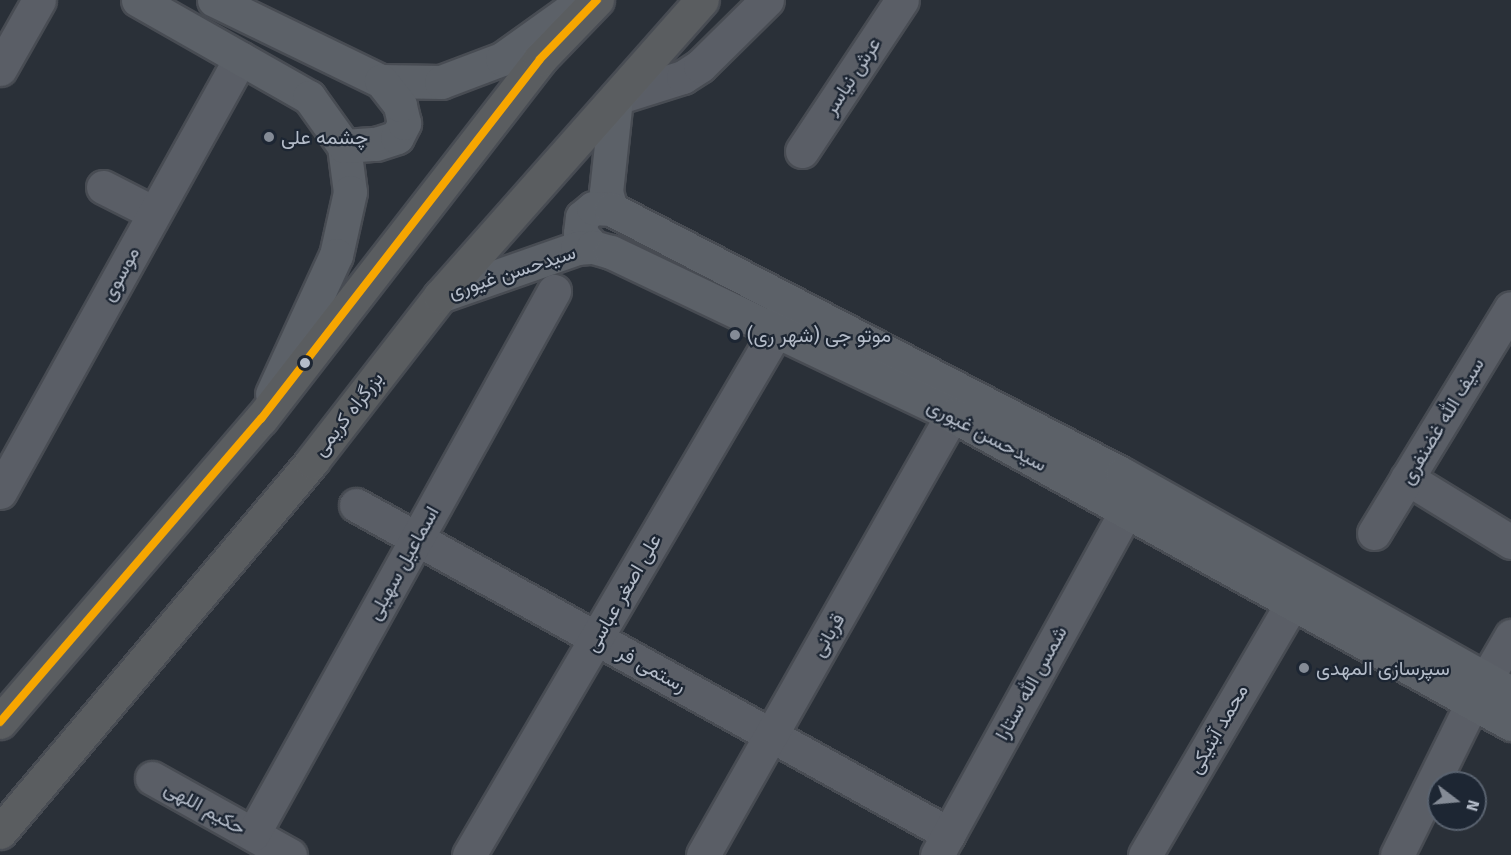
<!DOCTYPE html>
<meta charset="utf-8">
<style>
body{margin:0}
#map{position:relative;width:1511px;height:855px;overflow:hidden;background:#2a3038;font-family:"Fira Sans",Vazirmatn,sans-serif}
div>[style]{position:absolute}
.roads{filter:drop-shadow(2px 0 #484c53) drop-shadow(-2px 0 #484c53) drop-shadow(0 2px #484c53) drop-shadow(0 -2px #484c53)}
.minor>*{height:33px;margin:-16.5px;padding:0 16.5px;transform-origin:16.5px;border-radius:16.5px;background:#5a5e66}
.major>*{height:33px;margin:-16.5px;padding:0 16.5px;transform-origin:16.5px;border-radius:16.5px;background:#5c6168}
.highway>*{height:33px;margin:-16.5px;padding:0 16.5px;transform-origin:16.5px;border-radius:16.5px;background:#5a5d60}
.bus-1>*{height:8px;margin:-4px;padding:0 4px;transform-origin:4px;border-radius:4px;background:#f7a600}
.dots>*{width:16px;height:16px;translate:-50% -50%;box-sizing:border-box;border:3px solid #1d2633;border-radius:50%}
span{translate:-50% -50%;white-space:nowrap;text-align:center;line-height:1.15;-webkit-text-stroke:4.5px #1d2633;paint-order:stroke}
.street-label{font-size:20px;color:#b4bcc9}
.poi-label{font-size:20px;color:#b4bcc9}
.left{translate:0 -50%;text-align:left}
.north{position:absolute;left:1427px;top:771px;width:60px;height:60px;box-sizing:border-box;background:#1d2633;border:2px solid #59626f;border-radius:50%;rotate:106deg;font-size:16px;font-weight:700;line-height:24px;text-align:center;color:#b4bcc9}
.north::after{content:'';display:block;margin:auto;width:21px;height:27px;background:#848b96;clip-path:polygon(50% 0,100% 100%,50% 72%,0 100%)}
</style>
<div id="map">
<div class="roads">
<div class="minor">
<i style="left:0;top:69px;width:79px;rotate:-60.5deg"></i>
<i style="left:616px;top:98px;width:70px;rotate:-17.4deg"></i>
<i style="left:683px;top:77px;width:20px;rotate:-33deg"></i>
<i style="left:700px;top:66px;width:94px;rotate:-44.6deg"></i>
<i style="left:802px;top:151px;width:181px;rotate:-56.5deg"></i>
<i style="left:103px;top:187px;width:57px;rotate:27deg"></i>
<i style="left:1407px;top:478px;width:122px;rotate:31.6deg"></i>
<i style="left:0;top:492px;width:496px;rotate:-61deg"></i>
<i style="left:356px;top:505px;width:678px;rotate:29.02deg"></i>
<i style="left:1374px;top:533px;width:263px;rotate:-58.7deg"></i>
<i style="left:1486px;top:679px;width:50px;rotate:-59.8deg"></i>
<i style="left:152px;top:778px;width:158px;rotate:29.2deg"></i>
<i style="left:253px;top:834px;width:621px;rotate:-61deg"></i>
<i style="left:469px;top:855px;width:607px;rotate:-59.63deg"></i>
<i style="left:703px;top:855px;width:506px;rotate:-60.49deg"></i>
<i style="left:937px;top:855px;width:393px;rotate:-61.2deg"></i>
<i style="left:1145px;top:855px;width:292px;rotate:-59.7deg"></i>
<i style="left:1397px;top:855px;width:169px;rotate:-63.7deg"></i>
</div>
<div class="major">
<i style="left:138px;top:0;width:197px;rotate:29.6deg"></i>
<i style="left:309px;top:97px;width:60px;rotate:54.5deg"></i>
<i style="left:344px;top:146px;width:46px;rotate:82.6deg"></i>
<i style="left:350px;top:192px;width:65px;rotate:102.5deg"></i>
<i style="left:336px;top:255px;width:153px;rotate:114.7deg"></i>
<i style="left:214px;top:0;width:186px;rotate:25.9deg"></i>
<i style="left:381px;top:81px;width:60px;rotate:1deg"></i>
<i style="left:441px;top:82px;width:65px;rotate:-20.7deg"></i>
<i style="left:502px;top:59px;width:101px;rotate:-35.7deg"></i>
<i style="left:344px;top:146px;width:32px;rotate:-4deg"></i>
<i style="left:376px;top:144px;width:22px;rotate:-18deg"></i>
<i style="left:397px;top:137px;width:16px;rotate:-63deg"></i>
<i style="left:404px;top:123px;width:18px;rotate:-103deg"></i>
<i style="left:400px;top:105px;width:31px;rotate:-128deg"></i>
<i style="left:611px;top:209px;width:18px;rotate:-106deg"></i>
<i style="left:606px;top:192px;width:95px;rotate:-83.9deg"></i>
<i style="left:593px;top:247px;width:19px;rotate:-133deg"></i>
<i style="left:580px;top:233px;width:16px;rotate:-83deg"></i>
<i style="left:582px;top:217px;width:14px;rotate:-39deg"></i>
<i style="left:593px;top:208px;width:18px;rotate:3deg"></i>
<i style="left:611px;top:209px;width:576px;rotate:27.41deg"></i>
<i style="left:1122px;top:474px;width:446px;rotate:29.4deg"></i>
<i style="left:440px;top:296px;width:145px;rotate:-19.3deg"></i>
<i style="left:577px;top:248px;width:16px;rotate:-4deg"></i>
<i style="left:593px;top:247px;width:19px;rotate:16deg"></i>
<i style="left:611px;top:252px;width:378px;rotate:25.5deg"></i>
<i style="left:952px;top:415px;width:639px;rotate:28.93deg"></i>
</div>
<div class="highway">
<i style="left:0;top:722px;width:400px;rotate:-49.3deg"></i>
<i style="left:261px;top:419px;width:455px;rotate:-52.2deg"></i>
<i style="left:540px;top:59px;width:82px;rotate:-46deg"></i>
<i style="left:0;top:832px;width:485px;rotate:-49.9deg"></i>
<i style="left:312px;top:461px;width:209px;rotate:-52.2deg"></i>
<i style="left:440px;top:296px;width:395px;rotate:-48.5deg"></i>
</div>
</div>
<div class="bus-1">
<i style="left:0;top:722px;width:400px;rotate:-49.3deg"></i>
<i style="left:261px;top:419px;width:455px;rotate:-52.2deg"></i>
<i style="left:540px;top:59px;width:82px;rotate:-46deg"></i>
</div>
<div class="dots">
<i style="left:269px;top:137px;background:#848b96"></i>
<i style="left:735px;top:335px;background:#848b96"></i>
<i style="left:305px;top:363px;background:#b4bcc9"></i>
<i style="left:1304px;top:668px;background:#848b96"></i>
</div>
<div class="street-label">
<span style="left:852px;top:76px;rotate:-57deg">عرش نیاسر</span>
<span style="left:512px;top:272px;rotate:-18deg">سیدحسن غیوری</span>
<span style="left:120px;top:274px;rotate:-61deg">موسوی</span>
<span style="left:348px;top:414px;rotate:-52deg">بزرگراه کریمی</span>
<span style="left:1442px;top:421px;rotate:-59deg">سیف الله غضنفری</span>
<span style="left:987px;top:435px;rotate:28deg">سیدحسن غیوری</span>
<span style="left:403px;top:563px;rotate:-61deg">اسماعیل سهیلی</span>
<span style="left:623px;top:593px;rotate:-60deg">علی اصغر عباسی</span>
<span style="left:828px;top:635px;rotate:-60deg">قربانی</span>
<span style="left:652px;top:669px;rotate:29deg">رستمی فر</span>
<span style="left:1031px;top:683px;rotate:-61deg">شمس الله ستارا</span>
<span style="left:1218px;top:729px;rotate:-60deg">محمد آبنیکی</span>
<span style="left:205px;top:808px;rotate:29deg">حکیم اللهی</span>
</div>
<div class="poi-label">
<span class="left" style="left:281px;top:137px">چشمه علی</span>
<span class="left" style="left:747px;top:335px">موتو جی (شهر ری)</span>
<span class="left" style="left:1316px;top:668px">سپرسازی المهدی</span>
</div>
<div class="north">N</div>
</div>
